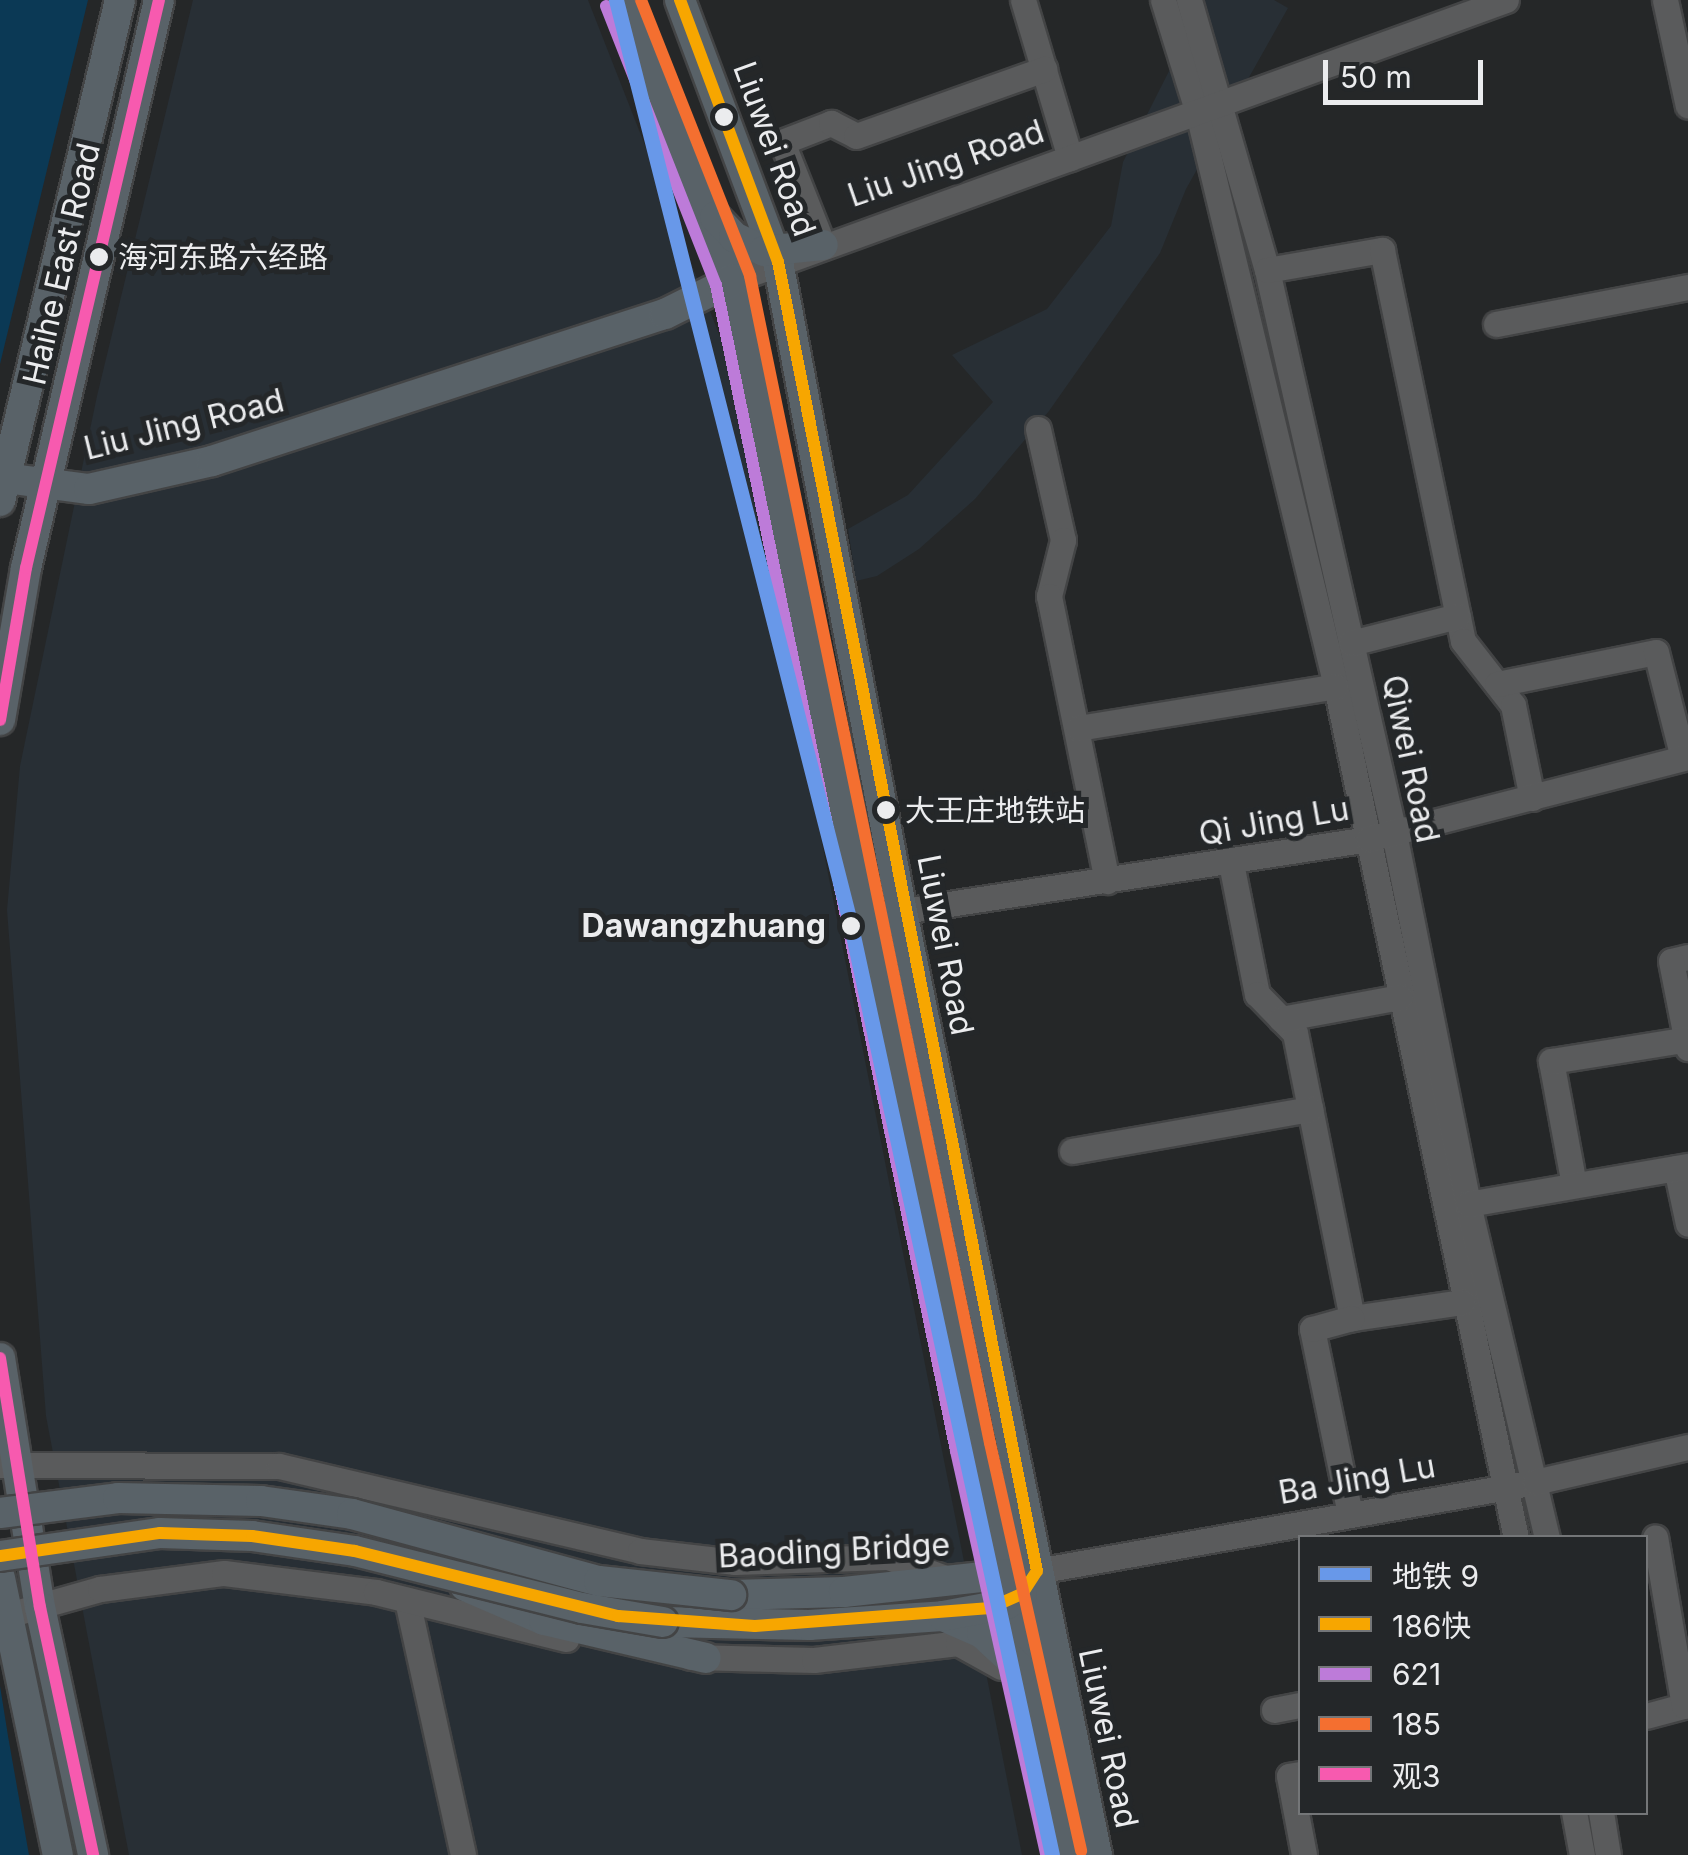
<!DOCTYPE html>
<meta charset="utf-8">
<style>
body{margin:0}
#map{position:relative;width:1688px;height:1855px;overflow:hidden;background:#252728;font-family:Inter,"Noto Sans SC",sans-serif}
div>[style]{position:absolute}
.built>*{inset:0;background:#282f35}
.green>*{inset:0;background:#0b3955}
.roads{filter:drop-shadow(2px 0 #434445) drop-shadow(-2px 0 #434445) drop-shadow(0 2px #434445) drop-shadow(0 -2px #434445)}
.minor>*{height:25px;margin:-12.5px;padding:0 12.5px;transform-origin:12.5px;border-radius:12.5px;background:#5a5b5c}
.major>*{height:30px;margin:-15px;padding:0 15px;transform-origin:15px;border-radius:15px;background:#596268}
.bridges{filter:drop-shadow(2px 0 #434445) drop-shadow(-2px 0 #434445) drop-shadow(0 2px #434445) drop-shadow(0 -2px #434445)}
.major-bridge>*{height:30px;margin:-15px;padding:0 15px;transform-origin:15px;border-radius:15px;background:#596268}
.bus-1>*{height:12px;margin:-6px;padding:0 6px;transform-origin:6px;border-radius:6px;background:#f7a600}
.bus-2>*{height:12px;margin:-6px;padding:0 6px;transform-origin:6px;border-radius:6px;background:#bd7bd9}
.bus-3>*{height:12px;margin:-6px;padding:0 6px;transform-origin:6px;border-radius:6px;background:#f46f30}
.bus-4>*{height:12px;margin:-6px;padding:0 6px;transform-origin:6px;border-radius:6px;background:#f75aaf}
.metro-1>*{height:15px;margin:-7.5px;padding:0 7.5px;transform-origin:7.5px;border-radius:7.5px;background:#6898e9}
.dots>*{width:28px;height:28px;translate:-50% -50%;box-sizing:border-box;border:5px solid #242729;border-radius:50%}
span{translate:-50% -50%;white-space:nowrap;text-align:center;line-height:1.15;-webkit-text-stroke:10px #242729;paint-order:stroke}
.bus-label{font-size:30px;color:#ebecee}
.left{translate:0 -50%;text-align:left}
.street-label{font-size:32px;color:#ebecee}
.stop-label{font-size:32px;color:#ebecee;font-weight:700}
.right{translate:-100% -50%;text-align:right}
.legend{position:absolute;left:1298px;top:1535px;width:350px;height:280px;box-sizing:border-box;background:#242729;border:2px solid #747678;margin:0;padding:12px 18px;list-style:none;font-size:30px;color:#ebecee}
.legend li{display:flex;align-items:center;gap:20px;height:50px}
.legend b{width:50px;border:2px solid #747678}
.scale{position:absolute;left:1323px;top:60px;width:160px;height:45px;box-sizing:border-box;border:5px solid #ebecee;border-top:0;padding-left:12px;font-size:30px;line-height:35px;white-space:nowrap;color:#ebecee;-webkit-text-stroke:8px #242729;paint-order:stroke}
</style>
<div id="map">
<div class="built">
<i style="clip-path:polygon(193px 0,588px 0,724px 347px,1022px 1855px,129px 1855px,46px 1416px,7px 910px,20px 766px,97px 396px)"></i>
<i style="clip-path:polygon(1205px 0,1274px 0,1288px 8px,1186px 189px,1160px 253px,1049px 411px,975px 499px,919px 549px,877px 576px,856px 581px,848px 529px,908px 495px,993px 402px,952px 355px,1047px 309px,1111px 226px,1123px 162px)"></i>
</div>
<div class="green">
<i style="clip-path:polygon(0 0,88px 0,0 364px)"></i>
<i style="clip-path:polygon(0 1686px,8px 1736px,29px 1855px,0 1855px)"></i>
</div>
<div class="roads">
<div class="minor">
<i style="left:1023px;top:0;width:165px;rotate:73.4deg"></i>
<i style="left:1163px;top:0;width:118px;rotate:72.8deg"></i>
<i style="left:1198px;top:113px;width:589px;rotate:76.46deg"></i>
<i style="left:1336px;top:686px;width:871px;rotate:78.07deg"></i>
<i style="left:1189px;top:0;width:281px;rotate:73.9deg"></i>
<i style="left:1267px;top:270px;width:577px;rotate:77.29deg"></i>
<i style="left:1394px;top:833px;width:378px;rotate:78.7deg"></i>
<i style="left:1468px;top:1204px;width:343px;rotate:76.7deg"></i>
<i style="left:1665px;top:0;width:108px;rotate:77.8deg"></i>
<i style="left:823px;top:245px;width:111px;rotate:-111.7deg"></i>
<i style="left:782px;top:142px;width:53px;rotate:-21.2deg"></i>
<i style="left:831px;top:123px;width:28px;rotate:27deg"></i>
<i style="left:856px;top:136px;width:200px;rotate:-19.6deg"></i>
<i style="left:1267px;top:270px;width:117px;rotate:-9.9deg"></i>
<i style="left:1382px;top:250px;width:399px;rotate:78.3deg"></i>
<i style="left:1463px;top:641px;width:81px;rotate:52deg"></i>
<i style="left:1513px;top:705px;width:95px;rotate:78.5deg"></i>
<i style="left:733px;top:280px;width:822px;rotate:-19.91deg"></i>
<i style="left:1496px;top:324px;width:196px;rotate:-10.9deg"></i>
<i style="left:1038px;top:429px;width:114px;rotate:77.3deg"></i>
<i style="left:1063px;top:540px;width:58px;rotate:104deg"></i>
<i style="left:1049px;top:596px;width:291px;rotate:78.5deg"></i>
<i style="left:1351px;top:643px;width:110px;rotate:-14.2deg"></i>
<i style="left:1497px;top:684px;width:162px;rotate:-11.4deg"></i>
<i style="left:1656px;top:652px;width:109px;rotate:75.7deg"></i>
<i style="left:1078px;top:728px;width:261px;rotate:-9.2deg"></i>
<i style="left:1231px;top:863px;width:134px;rotate:78.8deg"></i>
<i style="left:1257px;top:994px;width:54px;rotate:45.7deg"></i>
<i style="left:1295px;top:1033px;width:291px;rotate:78.7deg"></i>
<i style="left:1352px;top:1318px;width:112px;rotate:-8.2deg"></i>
<i style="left:865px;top:917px;width:509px;rotate:-8.81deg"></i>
<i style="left:1368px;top:839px;width:330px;rotate:-14.4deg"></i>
<i style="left:1688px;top:957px;width:17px;rotate:167deg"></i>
<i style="left:1671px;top:961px;width:89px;rotate:78.9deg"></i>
<i style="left:1281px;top:1019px;width:121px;rotate:-10.5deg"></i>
<i style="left:1072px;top:1151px;width:242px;rotate:-10deg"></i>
<i style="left:1676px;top:1168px;width:57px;rotate:77.9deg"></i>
<i style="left:1574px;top:1185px;width:126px;rotate:-100.5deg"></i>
<i style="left:1551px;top:1061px;width:139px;rotate:-9.1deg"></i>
<i style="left:1468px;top:1204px;width:223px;rotate:-9.8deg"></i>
<i style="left:0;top:1465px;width:279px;rotate:0.2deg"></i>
<i style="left:279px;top:1466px;width:371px;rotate:13.2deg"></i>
<i style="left:640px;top:1551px;width:96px;rotate:6.6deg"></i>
<i style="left:735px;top:1562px;width:153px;rotate:-1.9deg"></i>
<i style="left:888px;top:1557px;width:64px;rotate:20.1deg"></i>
<i style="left:1350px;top:1514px;width:189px;rotate:-101.6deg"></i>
<i style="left:1312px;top:1329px;width:41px;rotate:-15.4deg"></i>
<i style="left:1037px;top:1571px;width:506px;rotate:-10.13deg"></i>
<i style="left:1535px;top:1482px;width:157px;rotate:-12.9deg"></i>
<i style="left:407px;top:1600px;width:261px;rotate:77.6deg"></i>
<i style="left:8px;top:1615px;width:96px;rotate:-15.8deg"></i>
<i style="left:100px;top:1589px;width:125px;rotate:-7.4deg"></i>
<i style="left:224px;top:1573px;width:153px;rotate:7.1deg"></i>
<i style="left:376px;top:1592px;width:196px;rotate:13.9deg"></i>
<i style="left:690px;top:1657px;width:124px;rotate:1.4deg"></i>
<i style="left:814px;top:1660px;width:145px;rotate:-6.7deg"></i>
<i style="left:958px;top:1643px;width:49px;rotate:29.2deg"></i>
<i style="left:1274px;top:1710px;width:26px;rotate:-11deg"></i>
<i style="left:1646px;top:1716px;width:39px;rotate:-15deg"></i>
<i style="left:1684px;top:1706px;width:171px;rotate:-99.7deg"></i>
<i style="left:1300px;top:1774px;width:11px;rotate:170deg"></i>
<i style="left:1289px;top:1776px;width:80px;rotate:79.2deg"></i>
<i style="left:1574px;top:1812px;width:44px;rotate:79.5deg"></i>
<i style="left:1601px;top:1812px;width:44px;rotate:80.8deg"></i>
</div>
<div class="major">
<i style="left:622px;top:0;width:301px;rotate:68.4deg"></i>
<i style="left:733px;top:280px;width:1191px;rotate:78.38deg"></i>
<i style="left:973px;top:1447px;width:418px;rotate:77.4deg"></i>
<i style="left:680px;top:0;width:280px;rotate:69.5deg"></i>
<i style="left:778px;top:262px;width:662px;rotate:79.2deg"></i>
<i style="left:902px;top:912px;width:963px;rotate:78.32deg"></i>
<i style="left:715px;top:217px;width:28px;rotate:46deg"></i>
<i style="left:734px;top:237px;width:33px;rotate:25deg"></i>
<i style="left:764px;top:251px;width:59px;rotate:-5.8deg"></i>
<i style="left:5px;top:478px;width:85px;rotate:7.5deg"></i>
<i style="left:89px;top:489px;width:126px;rotate:-12.8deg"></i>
<i style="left:212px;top:461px;width:476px;rotate:-18deg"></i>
<i style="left:665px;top:314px;width:76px;rotate:-26.6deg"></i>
<i style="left:0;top:501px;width:515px;rotate:-76.53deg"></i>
<i style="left:0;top:720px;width:154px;rotate:-80.3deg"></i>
<i style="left:26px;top:568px;width:583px;rotate:-76.82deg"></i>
<i style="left:0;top:1358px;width:252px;rotate:80.9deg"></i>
<i style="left:40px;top:1607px;width:254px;rotate:77.9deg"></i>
<i style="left:0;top:1578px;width:283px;rotate:78.2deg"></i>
<i style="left:465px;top:1586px;width:86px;rotate:23.3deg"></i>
<i style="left:544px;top:1620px;width:166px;rotate:13.2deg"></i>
<i style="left:731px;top:1595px;width:113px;rotate:-1.5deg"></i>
<i style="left:844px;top:1592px;width:177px;rotate:-6.2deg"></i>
<i style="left:943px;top:1616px;width:43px;rotate:23.6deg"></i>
<i style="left:982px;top:1633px;width:54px;rotate:42.8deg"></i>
<i style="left:663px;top:1622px;width:146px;rotate:1.2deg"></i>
<i style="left:809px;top:1625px;width:134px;rotate:-3.8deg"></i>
<i style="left:943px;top:1616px;width:65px;rotate:-10.6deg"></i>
<i style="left:1007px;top:1604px;width:18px;rotate:-34deg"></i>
</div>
</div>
<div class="bridges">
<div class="major-bridge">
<i style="left:0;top:1513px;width:119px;rotate:-7.2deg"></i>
<i style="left:118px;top:1498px;width:143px;rotate:1.2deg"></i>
<i style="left:261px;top:1501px;width:92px;rotate:8.1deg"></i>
<i style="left:352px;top:1514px;width:256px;rotate:15.2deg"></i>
<i style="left:599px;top:1581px;width:133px;rotate:6.1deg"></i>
<i style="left:0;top:1556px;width:162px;rotate:-8.2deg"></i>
<i style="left:160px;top:1533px;width:92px;rotate:1.9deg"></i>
<i style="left:252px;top:1536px;width:104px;rotate:8.3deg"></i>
<i style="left:355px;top:1551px;width:234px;rotate:14.1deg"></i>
<i style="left:582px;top:1608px;width:82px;rotate:9.8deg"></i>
</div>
</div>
<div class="bus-1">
<i style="left:0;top:1556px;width:162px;rotate:-8.2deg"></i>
<i style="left:160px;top:1533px;width:92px;rotate:1.9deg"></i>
<i style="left:252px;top:1536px;width:104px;rotate:8.3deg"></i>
<i style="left:355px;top:1551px;width:271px;rotate:13.9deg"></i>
<i style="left:618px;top:1616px;width:137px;rotate:4.2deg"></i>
<i style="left:755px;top:1626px;width:236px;rotate:-4.4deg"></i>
<i style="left:990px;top:1608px;width:35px;rotate:-24deg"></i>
<i style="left:1022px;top:1594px;width:27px;rotate:-57deg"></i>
<i style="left:1037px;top:1571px;width:1334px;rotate:-101.19deg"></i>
<i style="left:778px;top:262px;width:280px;rotate:-110.5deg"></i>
</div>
<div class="bus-2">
<i style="left:606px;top:6px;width:300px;rotate:68.5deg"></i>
<i style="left:716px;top:285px;width:1190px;rotate:78.37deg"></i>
<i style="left:956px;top:1451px;width:414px;rotate:77.4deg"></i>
</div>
<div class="bus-3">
<i style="left:641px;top:0;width:297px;rotate:68.4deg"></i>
<i style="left:750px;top:276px;width:1191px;rotate:78.38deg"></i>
<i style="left:990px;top:1443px;width:418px;rotate:77.4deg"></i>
</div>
<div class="bus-4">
<i style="left:0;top:720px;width:154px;rotate:-80.3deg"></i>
<i style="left:26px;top:568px;width:583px;rotate:-76.82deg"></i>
<i style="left:0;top:1358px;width:252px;rotate:80.9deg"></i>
<i style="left:40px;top:1607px;width:254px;rotate:77.9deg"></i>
</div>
<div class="metro-1">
<i style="left:616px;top:0;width:955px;rotate:75.76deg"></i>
<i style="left:851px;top:926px;width:950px;rotate:77.79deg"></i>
</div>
<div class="dots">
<i style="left:724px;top:117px;background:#ebecee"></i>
<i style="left:99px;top:257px;background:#ebecee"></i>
<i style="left:886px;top:810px;background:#ebecee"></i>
<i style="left:851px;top:926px;background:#ebecee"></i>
</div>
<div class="bus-label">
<span class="left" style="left:118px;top:257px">海河东路六经路</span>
<span class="left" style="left:905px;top:810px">大王庄地铁站</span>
</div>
<div class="street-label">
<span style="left:774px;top:149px;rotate:70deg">Liuwei Road</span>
<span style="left:946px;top:164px;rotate:-19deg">Liu Jing Road</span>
<span style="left:62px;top:264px;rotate:-77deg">Haihe East Road</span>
<span style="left:184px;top:425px;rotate:-14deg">Liu Jing Road</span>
<span style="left:1410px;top:759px;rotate:78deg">Qiwei Road</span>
<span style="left:1274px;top:822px;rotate:-10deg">Qi Jing Lu</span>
<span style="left:945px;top:945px;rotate:79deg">Liuwei Road</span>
<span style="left:1357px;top:1480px;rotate:-10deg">Ba Jing Lu</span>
<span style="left:834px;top:1551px;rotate:-3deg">Baoding Bridge</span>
<span style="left:1108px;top:1738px;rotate:78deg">Liuwei Road</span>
</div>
<div class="stop-label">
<span class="right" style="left:826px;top:926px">Dawangzhuang</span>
</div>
<ul class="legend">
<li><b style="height:12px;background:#6898e9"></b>地铁 9</li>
<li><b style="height:12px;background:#f7a600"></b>186快</li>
<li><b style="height:12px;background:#bd7bd9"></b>621</li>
<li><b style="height:12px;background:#f46f30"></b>185</li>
<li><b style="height:12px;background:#f75aaf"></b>观3</li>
</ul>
<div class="scale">50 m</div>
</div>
